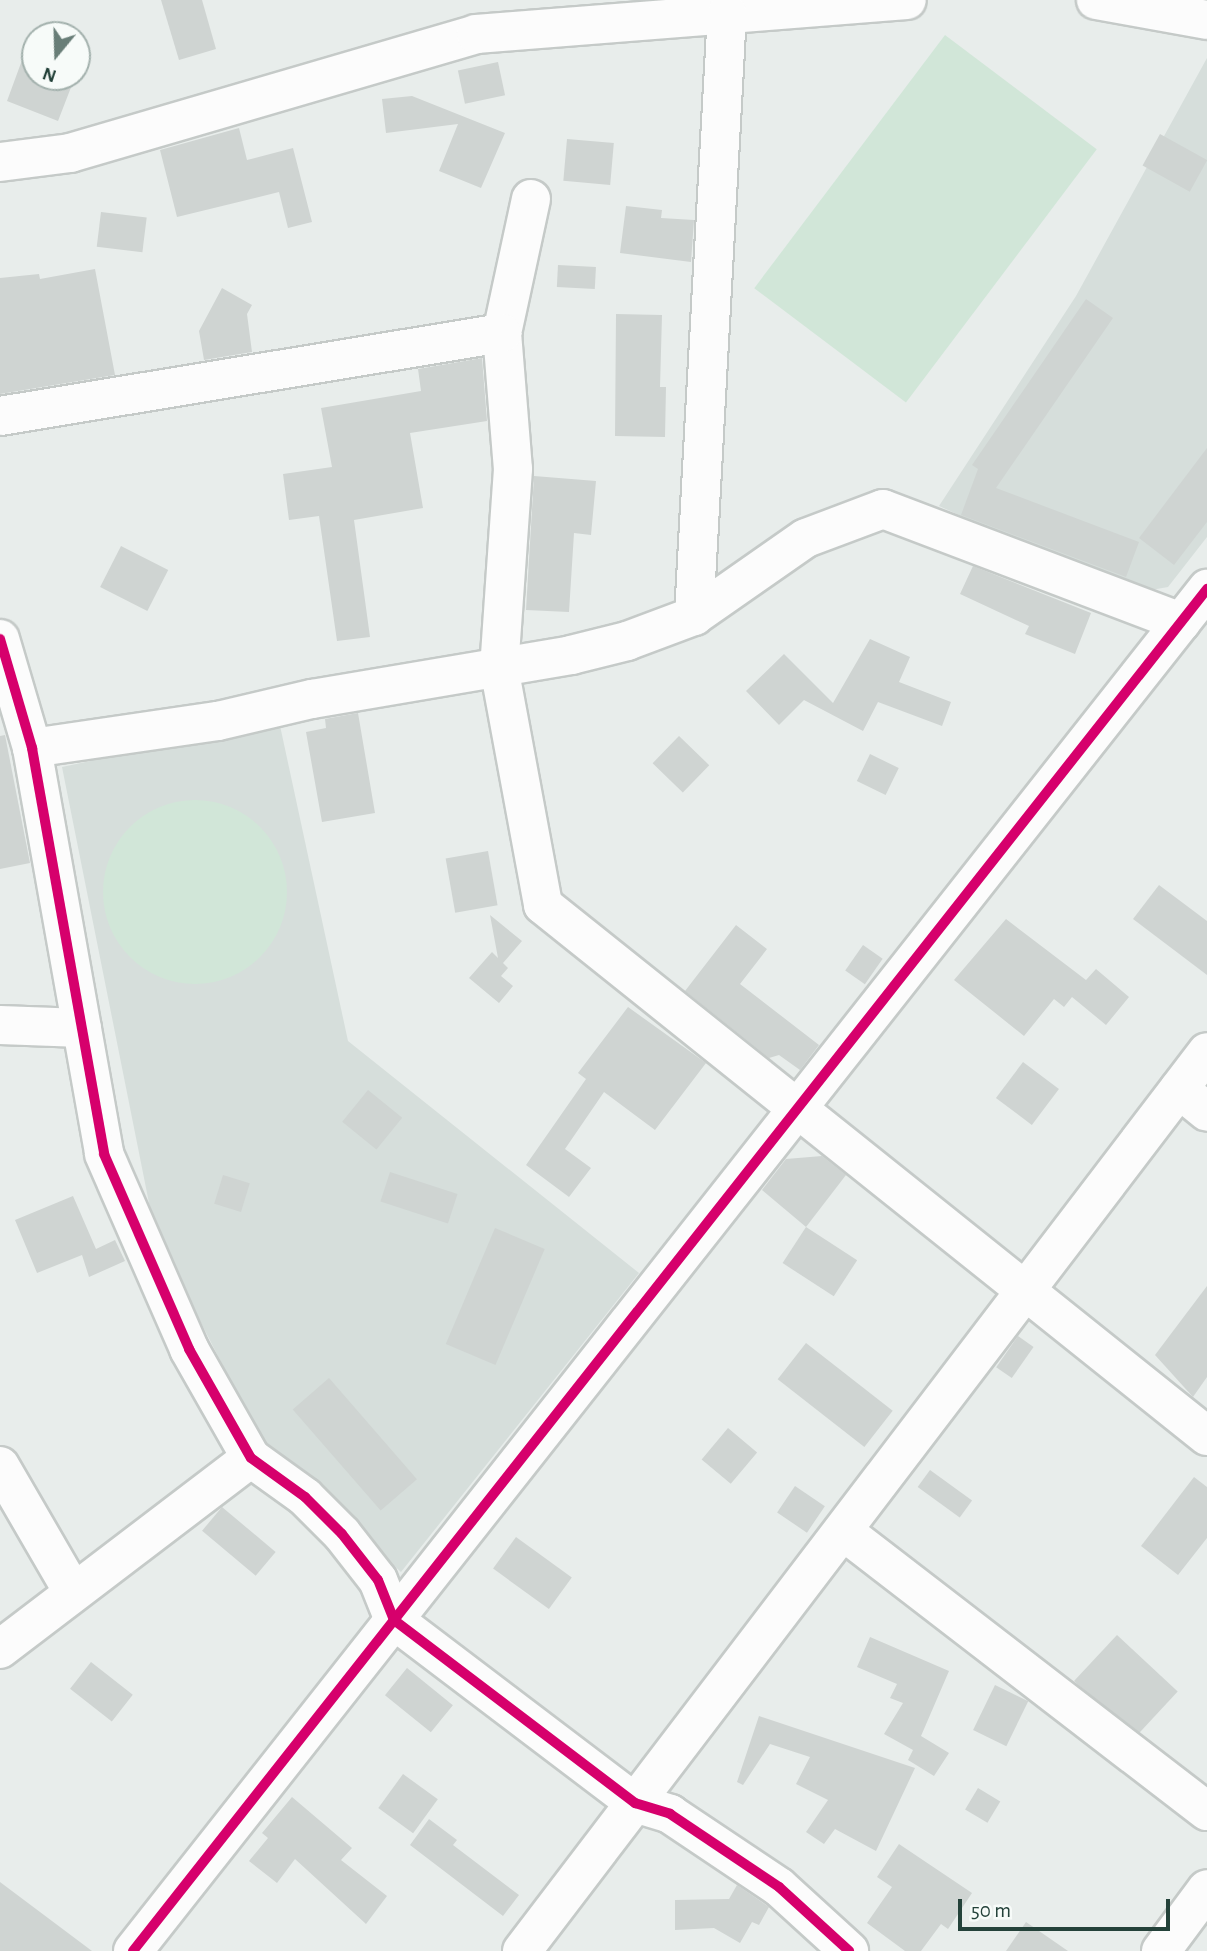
<!DOCTYPE html>
<style>
body{margin:0}
#map{position:relative;width:1207px;height:1951px;overflow:hidden;background:#e8edeb;font-family:"Alegreya Sans",sans-serif}
div>[style]{position:absolute}
.built>*{inset:0;background:#d6dedb}
.green>*{inset:0;background:#d1e6d8;transform-origin:0 0}
.round{border-radius:50%}
.building>*{inset:0;background:#cfd4d2;transform-origin:0 0}
.roads{filter:drop-shadow(2px 0 #c5cac8) drop-shadow(-2px 0 #c5cac8) drop-shadow(0 2px #c5cac8) drop-shadow(0 -2px #c5cac8)}
.minor>*{height:38px;margin:-19px;padding:0 19px;transform-origin:19px;border-radius:19px;background:#fcfcfc}
.cycleway>*{height:10px;margin:-5px;padding:0 5px;transform-origin:5px;border-radius:5px;background:#d6006c}
span{translate:-50% -50%;white-space:nowrap;text-align:center;line-height:1.15;-webkit-text-stroke:6px #f7fbf9;paint-order:stroke}
.north{position:absolute;left:21px;top:21px;width:70px;height:70px;box-sizing:border-box;background:#f7fbf9;border:2px solid #a3b1ad;border-radius:50%;rotate:199deg;font-size:19px;font-weight:700;line-height:28px;text-align:center;color:#24423a}
.north::after{content:'';display:block;margin:auto;width:24px;height:32px;background:#697e78;clip-path:polygon(50% 0,100% 100%,50% 72%,0 100%)}
.scale{position:absolute;left:958px;top:1899px;width:212px;height:32px;box-sizing:border-box;border:4px solid #24423a;border-top:0;padding-left:9px;font-size:21px;line-height:24px;white-space:nowrap;color:#24423a;-webkit-text-stroke:5px #f7fbf9;paint-order:stroke}
</style>
<div id="map">
<div class="built">
<i style="clip-path:polygon(1207px 58px,1207px 537px,1168px 587px,1134px 593px,939px 506px,1076px 296px)"></i>
<i style="clip-path:polygon(279px 721px,348px 1041px,639px 1273px,401px 1572px,262px 1442px,155px 1233px,62px 767px)"></i>
</div>
<div class="green">
<i style="left:945px;top:35px;width:190px;height:317px;rotate:37deg"></i>
<i class="round" style="left:103px;top:800px;width:184px;height:184px"></i>
</div>
<div class="building">
<i style="clip-path:polygon(161px 0,202px 0,216px 49px,179px 60px)"></i>
<i style="clip-path:polygon(32px 33px,35px 77px,75px 77px,58px 121px,7px 101px)"></i>
<i style="left:498px;top:62px;width:34px;height:41px;rotate:78deg"></i>
<i style="clip-path:polygon(412px 96px,505px 133px,481px 188px,439px 171px,458px 124px,386px 133px,382px 99px)"></i>
<i style="clip-path:polygon(239px 128px,247px 160px,293px 148px,312px 222px,288px 228px,279px 192px,177px 217px,160px 150px)"></i>
<i style="left:1160px;top:134px;width:54px;height:36px;rotate:29deg"></i>
<i style="left:567px;top:139px;width:47px;height:42px;rotate:5deg"></i>
<i style="clip-path:polygon(626px 206px,662px 210px,661px 218px,694px 220px,691px 262px,620px 253px)"></i>
<i style="left:101px;top:212px;width:46px;height:35px;rotate:7deg"></i>
<i style="left:558px;top:265px;width:38px;height:22px;rotate:3deg"></i>
<i style="clip-path:polygon(95px 269px,115px 375px,0 394px,0 278px,39px 274px,40px 279px)"></i>
<i style="clip-path:polygon(222px 288px,252px 305px,247px 314px,252px 352px,204px 360px,199px 331px)"></i>
<i style="clip-path:polygon(1086px 299px,1113px 318px,996px 488px,1139px 542px,1126px 577px,961px 515px,978px 469px,972px 465px)"></i>
<i style="clip-path:polygon(616px 314px,662px 315px,660px 387px,666px 387px,665px 437px,615px 436px)"></i>
<i style="clip-path:polygon(482px 358px,487px 421px,410px 433px,423px 508px,354px 520px,370px 637px,337px 641px,319px 516px,289px 520px,283px 474px,332px 467px,321px 408px,421px 391px,418px 369px)"></i>
<i style="clip-path:polygon(1207px 448px,1207px 522px,1174px 565px,1139px 538px)"></i>
<i style="clip-path:polygon(534px 476px,596px 481px,591px 535px,574px 533px,569px 612px,526px 610px)"></i>
<i style="left:121px;top:546px;width:53px;height:46px;rotate:27deg"></i>
<i style="clip-path:polygon(973px 566px,1091px 613px,1075px 654px,1025px 634px,1029px 626px,960px 594px)"></i>
<i style="clip-path:polygon(870px 639px,910px 657px,899px 682px,951px 702px,942px 726px,878px 702px,863px 731px,804px 700px,779px 725px,746px 691px,784px 654px,833px 703px)"></i>
<i style="clip-path:polygon(358px 713px,375px 813px,322px 822px,306px 732px,326px 728px,325px 719px)"></i>
<i style="clip-path:polygon(5px 735px,30px 863px,0 869px,0 736px)"></i>
<i style="left:679px;top:736px;width:42px;height:38px;rotate:44deg"></i>
<i style="left:870px;top:754px;width:32px;height:30px;rotate:26deg"></i>
<i style="left:488px;top:851px;width:55px;height:43px;rotate:80deg"></i>
<i style="clip-path:polygon(1159px 885px,1207px 921px,1207px 975px,1133px 919px)"></i>
<i style="clip-path:polygon(490px 915px,522px 941px,503px 963px,508px 968px,501px 976px,513px 986px,499px 1003px,469px 978px,492px 952px,498px 958px)"></i>
<i style="clip-path:polygon(1006px 919px,1086px 980px,1096px 969px,1129px 997px,1106px 1025px,1072px 997px,1064px 1007px,1054px 999px,1024px 1036px,954px 980px)"></i>
<i style="clip-path:polygon(736px 925px,767px 949px,740px 984px,819px 1045px,800px 1070px,779px 1055px,769px 1058px,685px 991px)"></i>
<i style="left:863px;top:945px;width:24px;height:31px;rotate:35deg"></i>
<i style="clip-path:polygon(628px 1007px,706px 1063px,655px 1130px,604px 1092px,565px 1149px,591px 1168px,569px 1197px,526px 1165px,586px 1079px,578px 1073px)"></i>
<i style="left:1023px;top:1062px;width:45px;height:45px;rotate:37deg"></i>
<i style="left:368px;top:1090px;width:44px;height:41px;rotate:39deg"></i>
<i style="clip-path:polygon(822px 1156px,846px 1175px,806px 1227px,762px 1190px,786px 1159px)"></i>
<i style="left:390px;top:1172px;width:71px;height:31px;rotate:18deg"></i>
<i style="left:223px;top:1175px;width:28px;height:30px;rotate:17deg"></i>
<i style="clip-path:polygon(73px 1196px,96px 1249px,115px 1240px,125px 1261px,89px 1277px,82px 1255px,37px 1273px,15px 1220px)"></i>
<i style="left:806px;top:1227px;width:61px;height:43px;rotate:33deg"></i>
<i style="left:495px;top:1228px;width:54px;height:126px;rotate:23deg"></i>
<i style="clip-path:polygon(1207px 1286px,1207px 1377px,1193px 1397px,1155px 1355px)"></i>
<i style="left:1018px;top:1336px;width:19px;height:38px;rotate:35deg"></i>
<i style="left:806px;top:1343px;width:110px;height:46px;rotate:38deg"></i>
<i style="left:329px;top:1378px;width:134px;height:48px;rotate:49deg"></i>
<i style="left:728px;top:1428px;width:38px;height:41px;rotate:40deg"></i>
<i style="left:930px;top:1470px;width:52px;height:21px;rotate:36deg"></i>
<i style="clip-path:polygon(1194px 1477px,1207px 1487px,1207px 1538px,1178px 1575px,1141px 1546px)"></i>
<i style="left:795px;top:1486px;width:36px;height:32px;rotate:34deg"></i>
<i style="left:222px;top:1507px;width:70px;height:31px;rotate:40deg"></i>
<i style="left:516px;top:1537px;width:69px;height:39px;rotate:36deg"></i>
<i style="left:1117px;top:1635px;width:83px;height:63px;rotate:43deg"></i>
<i style="clip-path:polygon(870px 1637px,949px 1671px,921px 1736px,949px 1753px,934px 1776px,908px 1760px,913px 1750px,884px 1734px,903px 1703px,890px 1698px,897px 1684px,857px 1667px)"></i>
<i style="left:91px;top:1662px;width:53px;height:34px;rotate:38deg"></i>
<i style="left:407px;top:1668px;width:59px;height:35px;rotate:39deg"></i>
<i style="left:995px;top:1685px;width:37px;height:50px;rotate:26deg"></i>
<i style="clip-path:polygon(759px 1716px,915px 1768px,876px 1851px,835px 1829px,824px 1844px,806px 1832px,828px 1800px,796px 1784px,810px 1757px,770px 1744px,743px 1785px,737px 1782px)"></i>
<i style="left:403px;top:1774px;width:43px;height:42px;rotate:36deg"></i>
<i style="left:978px;top:1788px;width:26px;height:25px;rotate:31deg"></i>
<i style="clip-path:polygon(292px 1797px,352px 1848px,341px 1860px,387px 1896px,366px 1924px,295px 1859px,277px 1883px,249px 1861px,268px 1838px,262px 1833px)"></i>
<i style="clip-path:polygon(429px 1819px,457px 1840px,453px 1845px,519px 1895px,503px 1916px,410px 1845px)"></i>
<i style="clip-path:polygon(899px 1844px,972px 1893px,948px 1929px,941px 1924px,921px 1951px,905px 1951px,867px 1923px,892px 1887px,877px 1877px)"></i>
<i style="clip-path:polygon(0 1882px,92px 1951px,0 1951px)"></i>
<i style="clip-path:polygon(737px 1885px,769px 1907px,759px 1925px,752px 1922px,740px 1943px,714px 1928px,675px 1930px,675px 1900px,729px 1899px)"></i>
<i style="clip-path:polygon(1026px 1922px,1068px 1951px,1006px 1951px)"></i>
</div>
<div class="roads">
<div class="minor">
<i style="left:1096px;top:0;width:113px;rotate:10.2deg"></i>
<i style="left:0;top:162px;width:71px;rotate:-7.3deg"></i>
<i style="left:70px;top:153px;width:423px;rotate:-16.3deg"></i>
<i style="left:476px;top:34px;width:432px;rotate:-4.5deg"></i>
<i style="left:531px;top:199px;width:137px;rotate:102.2deg"></i>
<i style="left:502px;top:333px;width:136px;rotate:85.4deg"></i>
<i style="left:513px;top:469px;width:198px;rotate:94deg"></i>
<i style="left:499px;top:667px;width:242px;rotate:79.5deg"></i>
<i style="left:543px;top:905px;width:850px;rotate:38.65deg"></i>
<i style="left:0;top:416px;width:509px;rotate:-9.39deg"></i>
<i style="left:694px;top:616px;width:604px;rotate:-86.87deg"></i>
<i style="left:0;top:639px;width:114px;rotate:73.6deg"></i>
<i style="left:32px;top:748px;width:412px;rotate:79.9deg"></i>
<i style="left:104px;top:1154px;width:213px;rotate:66.4deg"></i>
<i style="left:189px;top:1349px;width:125px;rotate:60.4deg"></i>
<i style="left:251px;top:1458px;width:67px;rotate:35.8deg"></i>
<i style="left:305px;top:1497px;width:52px;rotate:45deg"></i>
<i style="left:342px;top:1534px;width:58px;rotate:52deg"></i>
<i style="left:378px;top:1580px;width:43px;rotate:68.2deg"></i>
<i style="left:394px;top:1620px;width:303px;rotate:37.2deg"></i>
<i style="left:635px;top:1803px;width:37px;rotate:17deg"></i>
<i style="left:670px;top:1814px;width:131px;rotate:33.8deg"></i>
<i style="left:779px;top:1887px;width:95px;rotate:42.4deg"></i>
<i style="left:32px;top:748px;width:188px;rotate:-8.3deg"></i>
<i style="left:218px;top:721px;width:97px;rotate:-13.2deg"></i>
<i style="left:312px;top:699px;width:263px;rotate:-9.6deg"></i>
<i style="left:571px;top:655px;width:58px;rotate:-14deg"></i>
<i style="left:627px;top:641px;width:72px;rotate:-20.5deg"></i>
<i style="left:694px;top:616px;width:136px;rotate:-34.9deg"></i>
<i style="left:806px;top:538px;width:82px;rotate:-20.6deg"></i>
<i style="left:883px;top:509px;width:319px;rotate:20.8deg"></i>
<i style="left:0;top:1025px;width:82px;rotate:2.1deg"></i>
<i style="left:1179px;top:1089px;width:36px;rotate:39deg"></i>
<i style="left:0;top:1466px;width:143px;rotate:59.9deg"></i>
<i style="left:843px;top:1531px;width:459px;rotate:37.6deg"></i>
<i style="left:0;top:1649px;width:315px;rotate:-37.3deg"></i>
<i style="left:133px;top:1951px;width:1735px;rotate:-51.74deg"></i>
<i style="left:522px;top:1951px;width:1130px;rotate:-52.69deg"></i>
<i style="left:1161px;top:1951px;width:77px;rotate:-53.4deg"></i>
</div>
</div>
<div class="cycleway">
<i style="left:0;top:639px;width:114px;rotate:73.6deg"></i>
<i style="left:32px;top:748px;width:412px;rotate:79.9deg"></i>
<i style="left:104px;top:1154px;width:213px;rotate:66.4deg"></i>
<i style="left:189px;top:1349px;width:125px;rotate:60.4deg"></i>
<i style="left:251px;top:1458px;width:67px;rotate:35.8deg"></i>
<i style="left:305px;top:1497px;width:52px;rotate:45deg"></i>
<i style="left:342px;top:1534px;width:58px;rotate:52deg"></i>
<i style="left:378px;top:1580px;width:43px;rotate:68.2deg"></i>
<i style="left:394px;top:1620px;width:303px;rotate:37.2deg"></i>
<i style="left:635px;top:1803px;width:37px;rotate:17deg"></i>
<i style="left:670px;top:1814px;width:131px;rotate:33.8deg"></i>
<i style="left:779px;top:1887px;width:95px;rotate:42.4deg"></i>
<i style="left:133px;top:1951px;width:1735px;rotate:-51.74deg"></i>
</div>
<div class="north">N</div>
<div class="scale">50 m</div>
</div>
